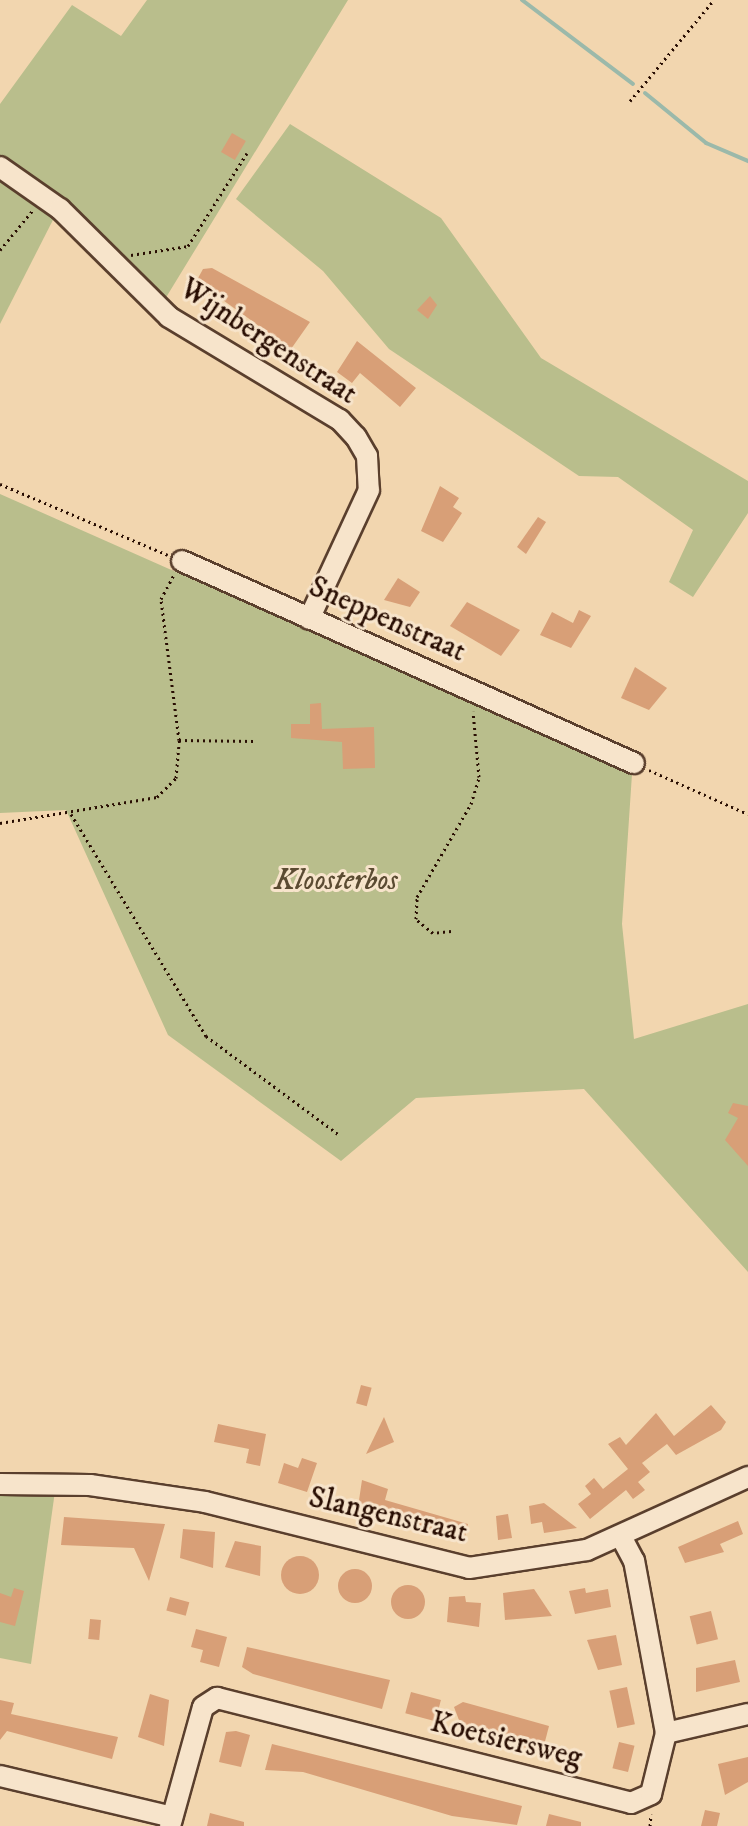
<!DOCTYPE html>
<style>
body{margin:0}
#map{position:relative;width:748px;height:1826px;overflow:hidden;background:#f2d6af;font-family:"IM FELL DW Pica",serif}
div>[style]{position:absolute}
.green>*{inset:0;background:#b9be8c}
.stream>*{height:4px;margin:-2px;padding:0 2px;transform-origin:2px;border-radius:2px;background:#9bb9aa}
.building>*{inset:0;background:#d89f77;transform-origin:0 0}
.round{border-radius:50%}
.path>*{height:3px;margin-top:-1.5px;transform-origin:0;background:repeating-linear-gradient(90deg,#280d02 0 2px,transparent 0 6px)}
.roads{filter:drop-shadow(2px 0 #5a3f2d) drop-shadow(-2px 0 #5a3f2d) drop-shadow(0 2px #5a3f2d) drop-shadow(0 -2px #5a3f2d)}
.minor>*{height:20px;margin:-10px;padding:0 10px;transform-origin:10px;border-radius:10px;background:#f7e4cb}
span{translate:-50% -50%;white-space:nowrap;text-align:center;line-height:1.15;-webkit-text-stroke:6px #f7e4cb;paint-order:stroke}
.street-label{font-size:30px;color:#280d02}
.park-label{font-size:30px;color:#5b4b32;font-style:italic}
</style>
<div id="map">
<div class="green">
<i style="clip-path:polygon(147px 0,348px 0,162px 304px,0 158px,0 104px,72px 5px,121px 36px)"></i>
<i style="clip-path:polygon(290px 124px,441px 218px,541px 358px,748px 481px,748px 513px,693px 597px,669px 582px,693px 530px,618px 477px,579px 476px,389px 349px,323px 271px,236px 199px)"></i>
<i style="clip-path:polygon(0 175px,56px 214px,0 324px)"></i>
<i style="clip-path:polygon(0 494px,632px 774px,622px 924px,634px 1039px,748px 1004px,748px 1272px,584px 1089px,416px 1098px,341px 1161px,168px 1035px,66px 810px,0 813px)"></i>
<i style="clip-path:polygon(55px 1491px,31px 1664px,0 1658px,0 1495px)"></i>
</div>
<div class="stream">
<i style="left:522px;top:0;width:139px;rotate:37.1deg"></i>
<i style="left:645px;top:93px;width:79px;rotate:39.3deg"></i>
<i style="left:706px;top:143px;width:46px;rotate:23.2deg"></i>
</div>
<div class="building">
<i style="left:232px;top:133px;width:16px;height:22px;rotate:30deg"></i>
<i style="clip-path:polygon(212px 268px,310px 322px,291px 349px,220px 298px,192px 289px,203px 269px)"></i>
<i style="clip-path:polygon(430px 296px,437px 305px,428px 319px,417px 310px)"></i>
<i style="clip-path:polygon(357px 341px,416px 388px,400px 407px,360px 373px,352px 383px,337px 372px)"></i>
<i style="clip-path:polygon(440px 486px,459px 498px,453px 507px,462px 513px,443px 542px,421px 531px)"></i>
<i style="clip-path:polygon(538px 517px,546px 522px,526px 554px,517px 547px)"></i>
<i style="clip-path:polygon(398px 578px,420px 592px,410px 607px,384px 600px)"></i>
<i style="clip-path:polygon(467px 602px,520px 630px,501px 656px,450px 626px)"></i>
<i style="clip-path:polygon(579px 610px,591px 616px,571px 648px,540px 635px,552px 612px,573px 623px)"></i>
<i style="clip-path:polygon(635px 667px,667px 688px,649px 710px,621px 698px)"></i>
<i style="clip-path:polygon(321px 703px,322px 729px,374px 727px,375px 768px,343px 769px,342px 742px,291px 738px,291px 724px,310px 724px,310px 704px)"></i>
<i style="clip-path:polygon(733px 1103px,748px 1106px,748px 1166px,725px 1140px,738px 1118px,728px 1113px)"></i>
<i style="left:361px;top:1385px;width:11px;height:19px;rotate:15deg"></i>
<i style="clip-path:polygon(711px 1405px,726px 1422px,721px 1430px,676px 1455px,667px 1444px,642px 1463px,650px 1472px,638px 1482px,645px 1490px,633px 1499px,626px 1490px,590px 1519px,578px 1504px,591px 1494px,585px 1486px,594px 1478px,603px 1489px,628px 1469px,608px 1444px,620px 1437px,626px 1445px,656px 1413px,674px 1436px)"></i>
<i style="clip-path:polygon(384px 1417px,394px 1442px,366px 1454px)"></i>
<i style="clip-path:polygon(218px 1424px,266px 1434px,260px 1466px,246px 1463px,249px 1449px,214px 1442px)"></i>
<i style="clip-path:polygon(302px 1458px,317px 1463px,307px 1492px,278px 1483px,284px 1463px,298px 1468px)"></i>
<i style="clip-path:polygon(362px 1480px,388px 1489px,385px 1500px,468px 1524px,464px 1541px,358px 1507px)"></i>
<i style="clip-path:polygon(544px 1503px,577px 1528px,544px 1533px,542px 1522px,531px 1524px,529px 1506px)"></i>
<i style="clip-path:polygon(508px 1514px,512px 1538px,498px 1540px,496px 1516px)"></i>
<i style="clip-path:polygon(64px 1517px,165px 1524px,149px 1581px,134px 1548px,61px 1545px)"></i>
<i style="clip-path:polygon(738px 1521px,743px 1534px,720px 1544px,724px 1552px,685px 1563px,678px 1547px)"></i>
<i style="clip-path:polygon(183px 1529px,215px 1532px,213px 1568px,180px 1558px)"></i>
<i style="clip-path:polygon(235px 1541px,261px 1546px,260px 1576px,225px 1567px)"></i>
<i class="round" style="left:281px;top:1556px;width:38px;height:38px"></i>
<i class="round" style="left:338px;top:1569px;width:34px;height:34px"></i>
<i class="round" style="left:391px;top:1585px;width:34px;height:34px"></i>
<i style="clip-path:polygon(14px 1588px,24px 1591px,15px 1626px,0 1622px,0 1593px,11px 1597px)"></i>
<i style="clip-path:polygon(585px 1588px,586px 1593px,608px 1589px,611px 1607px,575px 1614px,569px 1591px)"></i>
<i style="clip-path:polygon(534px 1589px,552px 1616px,505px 1620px,503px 1593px)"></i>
<i style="clip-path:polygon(465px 1596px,466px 1602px,481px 1603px,479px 1627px,447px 1622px,449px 1597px)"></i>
<i style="left:170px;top:1597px;width:20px;height:14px;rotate:15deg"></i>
<i style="left:711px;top:1611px;width:29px;height:22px;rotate:76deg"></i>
<i style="left:90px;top:1619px;width:11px;height:20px;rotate:5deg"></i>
<i style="clip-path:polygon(196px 1629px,227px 1637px,219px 1667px,200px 1662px,203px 1650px,191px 1647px)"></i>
<i style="clip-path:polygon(616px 1635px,622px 1665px,598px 1670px,587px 1640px)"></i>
<i style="clip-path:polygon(247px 1647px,390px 1680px,382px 1709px,253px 1674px,242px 1667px)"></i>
<i style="clip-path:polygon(735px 1660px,740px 1682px,696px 1692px,696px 1668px)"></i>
<i style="left:627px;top:1687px;width:38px;height:18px;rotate:78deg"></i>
<i style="left:411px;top:1692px;width:31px;height:22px;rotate:15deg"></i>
<i style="clip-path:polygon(150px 1694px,169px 1700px,164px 1746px,138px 1737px)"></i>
<i style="clip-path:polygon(0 1700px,14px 1703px,11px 1714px,118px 1737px,112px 1759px,7px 1731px,0 1740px)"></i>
<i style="clip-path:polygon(463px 1702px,549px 1726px,542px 1753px,462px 1728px,454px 1707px)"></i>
<i style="clip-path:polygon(236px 1731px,250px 1735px,241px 1767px,219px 1762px,226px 1732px)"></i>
<i style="left:619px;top:1742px;width:16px;height:27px;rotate:14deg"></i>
<i style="clip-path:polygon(272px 1744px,522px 1806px,517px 1825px,452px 1816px,303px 1772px,265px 1770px)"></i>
<i style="clip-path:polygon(748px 1757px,748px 1782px,725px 1795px,718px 1764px)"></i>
<i style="clip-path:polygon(705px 1810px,720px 1813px,717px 1826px,701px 1826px)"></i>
<i style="clip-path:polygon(210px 1813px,244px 1822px,244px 1826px,207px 1826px)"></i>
<i style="clip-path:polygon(549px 1814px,581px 1822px,581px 1826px,546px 1826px)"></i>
</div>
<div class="path">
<i style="left:630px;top:101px;width:131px;rotate:-50.3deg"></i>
<i style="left:0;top:250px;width:52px;rotate:-50.5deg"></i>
<i style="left:131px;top:255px;width:58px;rotate:-9deg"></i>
<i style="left:188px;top:246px;width:110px;rotate:-57.6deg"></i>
<i style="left:0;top:484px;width:182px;rotate:22.9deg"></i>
<i style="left:179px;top:740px;width:75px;rotate:0.8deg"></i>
<i style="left:649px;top:770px;width:108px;rotate:24deg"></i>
<i style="left:71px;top:814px;width:260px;rotate:58.7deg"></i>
<i style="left:206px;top:1036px;width:164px;rotate:36.6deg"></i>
<i style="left:0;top:823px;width:159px;rotate:-9.4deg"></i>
<i style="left:157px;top:797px;width:27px;rotate:-45deg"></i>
<i style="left:176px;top:778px;width:38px;rotate:-85deg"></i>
<i style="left:179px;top:740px;width:142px;rotate:-97.3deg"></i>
<i style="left:161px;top:599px;width:27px;rotate:-62deg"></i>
<i style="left:451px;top:931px;width:18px;rotate:174deg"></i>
<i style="left:433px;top:933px;width:22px;rotate:-141deg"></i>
<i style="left:416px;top:919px;width:22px;rotate:-87deg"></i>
<i style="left:417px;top:897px;width:108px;rotate:-59.9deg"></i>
<i style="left:471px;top:804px;width:28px;rotate:-73deg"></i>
<i style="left:479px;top:777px;width:66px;rotate:-95.2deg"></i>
<i style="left:650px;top:1826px;width:12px;rotate:-85deg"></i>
</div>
<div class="roads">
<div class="minor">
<i style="left:0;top:167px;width:73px;rotate:35deg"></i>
<i style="left:60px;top:209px;width:153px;rotate:44.7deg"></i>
<i style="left:169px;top:317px;width:200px;rotate:31.1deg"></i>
<i style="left:340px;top:420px;width:23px;rotate:47deg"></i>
<i style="left:356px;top:437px;width:22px;rotate:60deg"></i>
<i style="left:367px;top:456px;width:34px;rotate:87deg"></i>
<i style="left:369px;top:490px;width:142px;rotate:114.9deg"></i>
<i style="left:182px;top:561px;width:495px;rotate:24.1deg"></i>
<i style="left:0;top:1484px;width:90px;rotate:0.6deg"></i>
<i style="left:90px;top:1485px;width:116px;rotate:8.4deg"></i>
<i style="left:205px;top:1502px;width:272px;rotate:14deg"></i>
<i style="left:469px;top:1568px;width:119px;rotate:-8.7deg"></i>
<i style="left:587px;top:1550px;width:177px;rotate:-24.4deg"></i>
<i style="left:666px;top:1733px;width:84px;rotate:-13deg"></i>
<i style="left:0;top:1776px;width:177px;rotate:13.4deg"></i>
<i style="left:170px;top:1826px;width:123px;rotate:-74.5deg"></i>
<i style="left:203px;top:1707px;width:17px;rotate:-33deg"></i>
<i style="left:217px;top:1698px;width:427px;rotate:14.2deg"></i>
<i style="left:631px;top:1803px;width:22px;rotate:-24deg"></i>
<i style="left:651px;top:1794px;width:63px;rotate:-76.2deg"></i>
<i style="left:666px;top:1733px;width:175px;rotate:-100.5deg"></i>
<i style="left:634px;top:1561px;width:26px;rotate:-118deg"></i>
</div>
</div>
<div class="street-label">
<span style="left:268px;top:342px;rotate:33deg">Wijnbergenstraat</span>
<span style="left:387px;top:620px;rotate:24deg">Sneppenstraat</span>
<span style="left:388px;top:1516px;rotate:13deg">Slangenstraat</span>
<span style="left:506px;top:1741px;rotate:14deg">Koetsiersweg</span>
</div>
<div class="park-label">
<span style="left:336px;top:881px">Kloosterbos</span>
</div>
</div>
